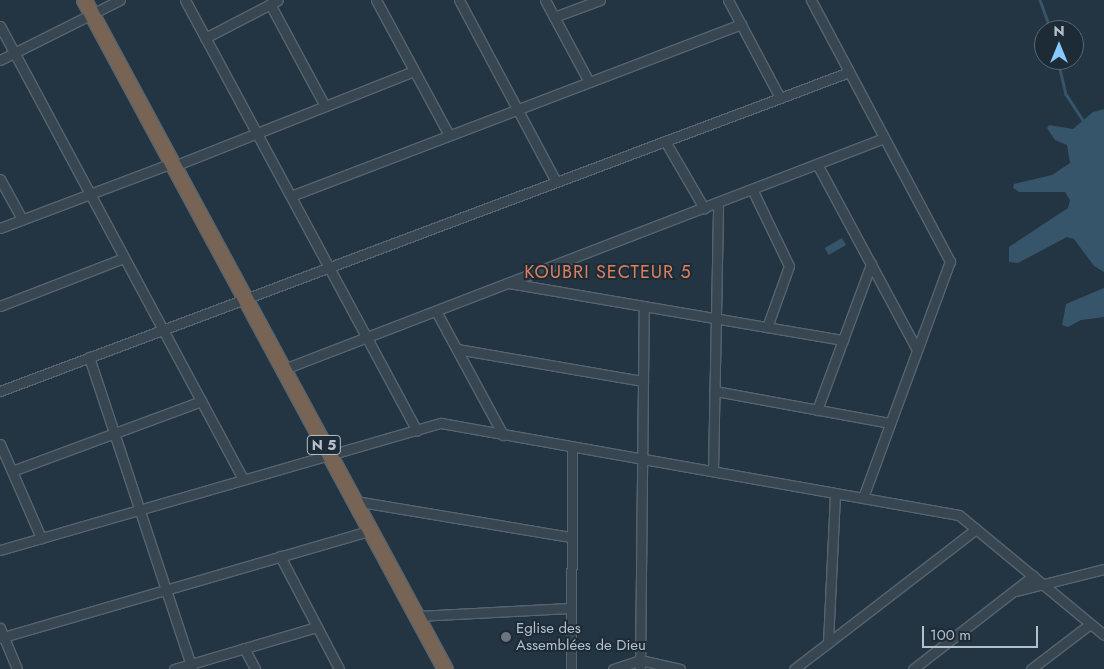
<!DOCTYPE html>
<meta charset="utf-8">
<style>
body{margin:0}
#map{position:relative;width:1104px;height:669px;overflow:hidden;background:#233542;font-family:Jost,sans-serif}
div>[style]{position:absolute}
.water>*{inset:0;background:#36546a;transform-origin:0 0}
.stream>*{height:2.5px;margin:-1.25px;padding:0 1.25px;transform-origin:1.25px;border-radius:1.25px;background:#36546a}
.roads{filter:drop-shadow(1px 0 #56646f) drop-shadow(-1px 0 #56646f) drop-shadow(0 1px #56646f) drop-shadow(0 -1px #56646f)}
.street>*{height:9px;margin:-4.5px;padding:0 4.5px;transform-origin:4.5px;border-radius:4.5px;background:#384651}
.highway>*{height:15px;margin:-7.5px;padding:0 7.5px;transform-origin:7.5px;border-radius:7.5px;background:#786454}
.dots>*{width:14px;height:14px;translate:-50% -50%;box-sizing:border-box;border:2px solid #1d2b36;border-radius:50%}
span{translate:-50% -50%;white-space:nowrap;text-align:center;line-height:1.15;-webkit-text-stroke:4px #1d2b36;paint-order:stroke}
.shield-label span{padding:1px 4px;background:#1d2b36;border:1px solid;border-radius:4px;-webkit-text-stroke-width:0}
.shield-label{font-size:14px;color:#b4c1cc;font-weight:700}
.poi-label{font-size:15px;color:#b4c1cc}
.left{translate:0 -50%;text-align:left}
.quarter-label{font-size:18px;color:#dd805e;letter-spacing:1px}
.north{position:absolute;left:1034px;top:20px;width:50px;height:50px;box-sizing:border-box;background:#1d2b36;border:1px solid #596772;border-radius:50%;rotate:0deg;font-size:14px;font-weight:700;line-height:20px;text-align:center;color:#b4c1cc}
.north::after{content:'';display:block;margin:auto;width:18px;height:22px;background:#86c9ff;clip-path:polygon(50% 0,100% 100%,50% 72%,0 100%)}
.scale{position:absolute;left:922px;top:626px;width:116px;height:22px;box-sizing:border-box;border:2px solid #b4c1cc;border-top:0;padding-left:6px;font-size:15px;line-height:18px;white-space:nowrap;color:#b4c1cc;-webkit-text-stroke:4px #1d2b36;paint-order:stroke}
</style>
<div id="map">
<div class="water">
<i style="clip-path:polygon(1104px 109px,1104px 272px,1094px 266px,1074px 239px,1067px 237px,1018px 263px,1009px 262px,1009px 247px,1068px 208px,1070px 200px,1065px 192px,1019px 192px,1013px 188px,1014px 184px,1052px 175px,1070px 163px,1067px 145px,1055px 140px,1047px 128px,1049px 125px,1073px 129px,1093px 112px)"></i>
<i style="left:842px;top:238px;width:8px;height:20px;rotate:60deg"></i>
<i style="clip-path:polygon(1104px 288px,1104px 317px,1081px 320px,1068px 327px,1062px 325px,1066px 304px)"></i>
</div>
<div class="stream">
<i style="left:1040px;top:0;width:32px;rotate:70deg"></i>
<i style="left:1058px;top:60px;width:35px;rotate:77deg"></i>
<i style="left:1066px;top:94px;width:33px;rotate:57deg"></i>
</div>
<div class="roads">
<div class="street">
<i style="left:185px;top:0;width:489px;rotate:61.7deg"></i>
<i style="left:376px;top:0;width:153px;rotate:61.6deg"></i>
<i style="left:459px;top:0;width:206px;rotate:61.9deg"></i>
<i style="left:545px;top:0;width:93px;rotate:61.8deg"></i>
<i style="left:728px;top:0;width:111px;rotate:62deg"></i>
<i style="left:811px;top:0;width:296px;rotate:62deg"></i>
<i style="left:950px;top:261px;width:252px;rotate:110.2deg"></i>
<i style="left:270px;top:4px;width:116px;rotate:61.7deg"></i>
<i style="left:554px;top:17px;width:49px;rotate:-20.3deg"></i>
<i style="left:0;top:26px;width:514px;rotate:61.79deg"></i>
<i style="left:205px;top:38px;width:82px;rotate:-27.5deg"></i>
<i style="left:0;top:60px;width:134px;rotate:-26.6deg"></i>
<i style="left:665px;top:141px;width:78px;rotate:59.8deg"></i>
<i style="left:817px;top:164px;width:211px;rotate:61.7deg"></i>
<i style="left:174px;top:166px;width:258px;rotate:-21.6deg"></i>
<i style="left:0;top:179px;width:46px;rotate:61.2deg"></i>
<i style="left:752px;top:189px;width:85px;rotate:64.3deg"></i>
<i style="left:789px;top:266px;width:65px;rotate:109.8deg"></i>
<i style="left:291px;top:196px;width:482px;rotate:-20.9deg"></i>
<i style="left:0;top:228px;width:184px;rotate:-20.7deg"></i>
<i style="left:509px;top:283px;width:339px;rotate:9.7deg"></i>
<i style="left:0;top:306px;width:133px;rotate:-21.2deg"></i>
<i style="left:436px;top:311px;width:141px;rotate:61.6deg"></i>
<i style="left:457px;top:349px;width:189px;rotate:9.8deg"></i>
<i style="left:89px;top:357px;width:329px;rotate:71.7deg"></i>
<i style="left:284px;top:369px;width:643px;rotate:-21.06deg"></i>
<i style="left:0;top:391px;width:907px;rotate:-20.59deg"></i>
<i style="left:715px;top:391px;width:178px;rotate:10.4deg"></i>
<i style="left:817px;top:410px;width:156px;rotate:-69.7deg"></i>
<i style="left:0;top:444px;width:103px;rotate:66.4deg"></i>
<i style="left:12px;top:471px;width:202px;rotate:-20.3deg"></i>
<i style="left:713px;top:471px;width:269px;rotate:-88.9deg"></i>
<i style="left:355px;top:501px;width:219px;rotate:9.5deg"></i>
<i style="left:0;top:550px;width:459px;rotate:-16.1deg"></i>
<i style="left:441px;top:423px;width:526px;rotate:10.07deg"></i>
<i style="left:959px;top:515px;width:188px;rotate:39.6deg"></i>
<i style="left:280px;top:556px;width:127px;rotate:62.4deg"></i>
<i style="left:1016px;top:591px;width:91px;rotate:-14deg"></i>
<i style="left:417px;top:616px;width:153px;rotate:-3deg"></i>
<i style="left:0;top:628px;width:44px;rotate:67.5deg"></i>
<i style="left:0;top:638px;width:386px;rotate:-16.2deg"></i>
<i style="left:828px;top:643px;width:187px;rotate:-37.6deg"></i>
<i style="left:244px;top:648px;width:24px;rotate:62deg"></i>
<i style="left:174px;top:669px;width:149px;rotate:-16.4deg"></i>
<i style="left:571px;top:669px;width:222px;rotate:-89.7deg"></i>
<i style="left:613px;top:669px;width:28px;rotate:-18deg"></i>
<i style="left:640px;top:660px;width:41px;rotate:12.7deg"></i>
<i style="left:640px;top:669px;width:363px;rotate:-89.4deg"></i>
<i style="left:794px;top:669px;width:43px;rotate:-37.4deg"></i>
<i style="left:828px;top:643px;width:150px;rotate:-87.3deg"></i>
<i style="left:913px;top:669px;width:152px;rotate:-37.8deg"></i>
<i style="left:1031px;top:669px;width:74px;rotate:-37.3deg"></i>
</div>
<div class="highway">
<i style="left:84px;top:0;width:760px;rotate:61.65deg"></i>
</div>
</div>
<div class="dots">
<i style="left:506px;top:637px;background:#6b7280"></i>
</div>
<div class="shield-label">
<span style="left:324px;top:445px">N 5</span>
</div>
<div class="poi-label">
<span class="left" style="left:516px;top:637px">Eglise des<br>Assemblées de Dieu</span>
</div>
<div class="quarter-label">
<span style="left:608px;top:272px">KOUBRI SECTEUR 5</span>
</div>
<div class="north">N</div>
<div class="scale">100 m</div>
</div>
